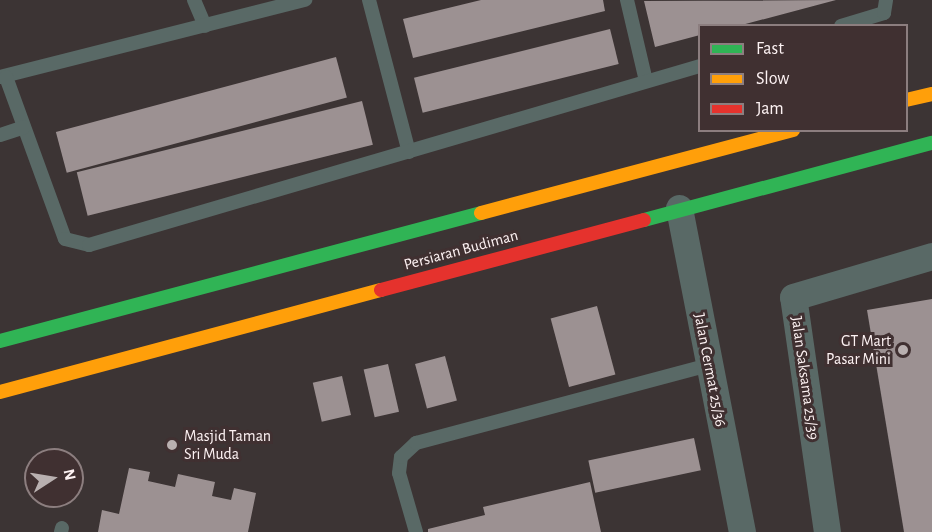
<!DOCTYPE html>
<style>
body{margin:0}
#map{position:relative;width:932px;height:532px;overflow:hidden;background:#3c3434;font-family:"Alegreya Sans",sans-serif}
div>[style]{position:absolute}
.building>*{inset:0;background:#9c9192;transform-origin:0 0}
.lane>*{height:14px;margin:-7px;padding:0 7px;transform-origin:7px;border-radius:7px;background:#596966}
.street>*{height:27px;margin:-13.5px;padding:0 13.5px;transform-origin:13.5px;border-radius:13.5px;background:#596966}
.fast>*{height:14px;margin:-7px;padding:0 7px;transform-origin:7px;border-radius:7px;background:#30b455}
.slow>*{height:14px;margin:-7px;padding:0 7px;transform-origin:7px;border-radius:7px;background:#ff9f0a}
.jam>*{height:14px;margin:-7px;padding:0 7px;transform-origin:7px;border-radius:7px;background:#e5322d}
.dots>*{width:16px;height:16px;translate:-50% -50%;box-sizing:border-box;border:3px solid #403031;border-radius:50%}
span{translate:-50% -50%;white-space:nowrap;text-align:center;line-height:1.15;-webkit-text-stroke:6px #403031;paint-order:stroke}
.street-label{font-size:16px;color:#fdf2f3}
.poi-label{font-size:16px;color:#fdf2f3}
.right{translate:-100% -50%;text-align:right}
.left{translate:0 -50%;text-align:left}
.legend{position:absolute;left:698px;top:24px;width:210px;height:108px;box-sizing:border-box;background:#403031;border:2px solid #8c7e7f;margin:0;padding:8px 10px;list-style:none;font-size:18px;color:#fdf2f3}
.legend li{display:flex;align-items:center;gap:12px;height:30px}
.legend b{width:30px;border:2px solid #8c7e7f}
.north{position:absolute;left:24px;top:448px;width:60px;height:60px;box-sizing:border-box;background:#403031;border:2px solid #8c7e7f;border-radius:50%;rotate:78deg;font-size:16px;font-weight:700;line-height:24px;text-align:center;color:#fdf2f3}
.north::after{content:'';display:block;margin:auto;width:21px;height:27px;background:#b9b0b0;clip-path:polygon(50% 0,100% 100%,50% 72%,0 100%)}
</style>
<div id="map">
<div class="building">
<i style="clip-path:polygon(481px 0,603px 0,605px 11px,413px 58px,403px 19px)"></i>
<i style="clip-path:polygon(836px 0,738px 26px,700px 26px,700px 35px,655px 47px,644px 1px)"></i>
<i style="left:610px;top:29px;width:36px;height:202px;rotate:76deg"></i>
<i style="left:336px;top:57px;width:42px;height:290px;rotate:75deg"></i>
<i style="left:362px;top:101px;width:45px;height:294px;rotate:76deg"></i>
<i style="clip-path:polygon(932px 299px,932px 532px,904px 532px,867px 310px)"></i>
<i style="left:597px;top:306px;width:71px;height:48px;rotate:75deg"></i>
<i style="left:445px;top:356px;width:46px;height:31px;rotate:75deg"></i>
<i style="left:388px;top:364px;width:49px;height:25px;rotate:77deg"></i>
<i style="left:342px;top:376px;width:40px;height:30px;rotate:77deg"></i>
<i style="left:694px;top:438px;width:33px;height:108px;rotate:78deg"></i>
<i style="clip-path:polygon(129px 468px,150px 472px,148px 481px,175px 487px,178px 474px,215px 482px,212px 496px,231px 500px,234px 488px,256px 493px,248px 532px,98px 532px,102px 510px,119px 514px)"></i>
<i style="clip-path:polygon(590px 482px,601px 532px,428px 532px,428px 529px,485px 515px,483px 507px)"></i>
</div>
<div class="lane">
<i style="left:194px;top:0;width:28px;rotate:67deg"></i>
<i style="left:369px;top:0;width:157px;rotate:75.3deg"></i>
<i style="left:627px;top:0;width:83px;rotate:76.8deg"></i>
<i style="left:841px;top:26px;width:45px;rotate:-16.8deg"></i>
<i style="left:884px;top:13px;width:13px;rotate:-81deg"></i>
<i style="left:0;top:77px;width:315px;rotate:-14.2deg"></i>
<i style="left:6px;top:77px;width:172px;rotate:70deg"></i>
<i style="left:65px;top:239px;width:25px;rotate:14deg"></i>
<i style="left:89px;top:245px;width:637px;rotate:-16.33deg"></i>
<i style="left:0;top:135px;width:25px;rotate:-18deg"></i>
<i style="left:61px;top:532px;width:4px;rotate:-76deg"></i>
<i style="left:416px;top:532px;width:61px;rotate:-106.1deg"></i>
<i style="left:399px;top:473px;width:16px;rotate:-83deg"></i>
<i style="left:401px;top:457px;width:21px;rotate:-43deg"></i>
<i style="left:416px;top:443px;width:304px;rotate:-14.9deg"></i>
</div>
<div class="street">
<i style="left:679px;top:208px;width:330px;rotate:79deg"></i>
<i style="left:827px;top:532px;width:237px;rotate:-98.2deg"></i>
<i style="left:793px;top:297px;width:145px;rotate:-16.4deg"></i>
</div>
<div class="fast">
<i style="left:644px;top:220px;width:298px;rotate:-15deg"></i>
<i style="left:0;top:341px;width:498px;rotate:-14.9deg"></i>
</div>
<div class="slow">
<i style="left:906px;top:100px;width:27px;rotate:-13deg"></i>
<i style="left:481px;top:213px;width:323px;rotate:-14.9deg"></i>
<i style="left:0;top:392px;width:394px;rotate:-15deg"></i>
</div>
<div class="jam">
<i style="left:381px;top:290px;width:272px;rotate:-14.9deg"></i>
</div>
<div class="dots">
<i style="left:903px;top:350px;background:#b9b0b0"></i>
<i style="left:172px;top:445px;background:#b9b0b0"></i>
</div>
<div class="street-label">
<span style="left:461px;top:250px;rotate:-15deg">Persiaran Budiman</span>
<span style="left:710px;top:370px;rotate:79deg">Jalan Cermat 25/36</span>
<span style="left:805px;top:378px;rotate:82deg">Jalan Saksama 25/39</span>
</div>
<div class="poi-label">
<span class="right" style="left:891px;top:350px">GT Mart<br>Pasar Mini</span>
<span class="left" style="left:184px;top:445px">Masjid Taman<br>Sri Muda</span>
</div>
<ul class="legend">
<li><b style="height:8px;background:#30b455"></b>Fast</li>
<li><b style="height:8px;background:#ff9f0a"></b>Slow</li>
<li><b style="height:8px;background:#e5322d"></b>Jam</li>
</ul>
<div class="north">N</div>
</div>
